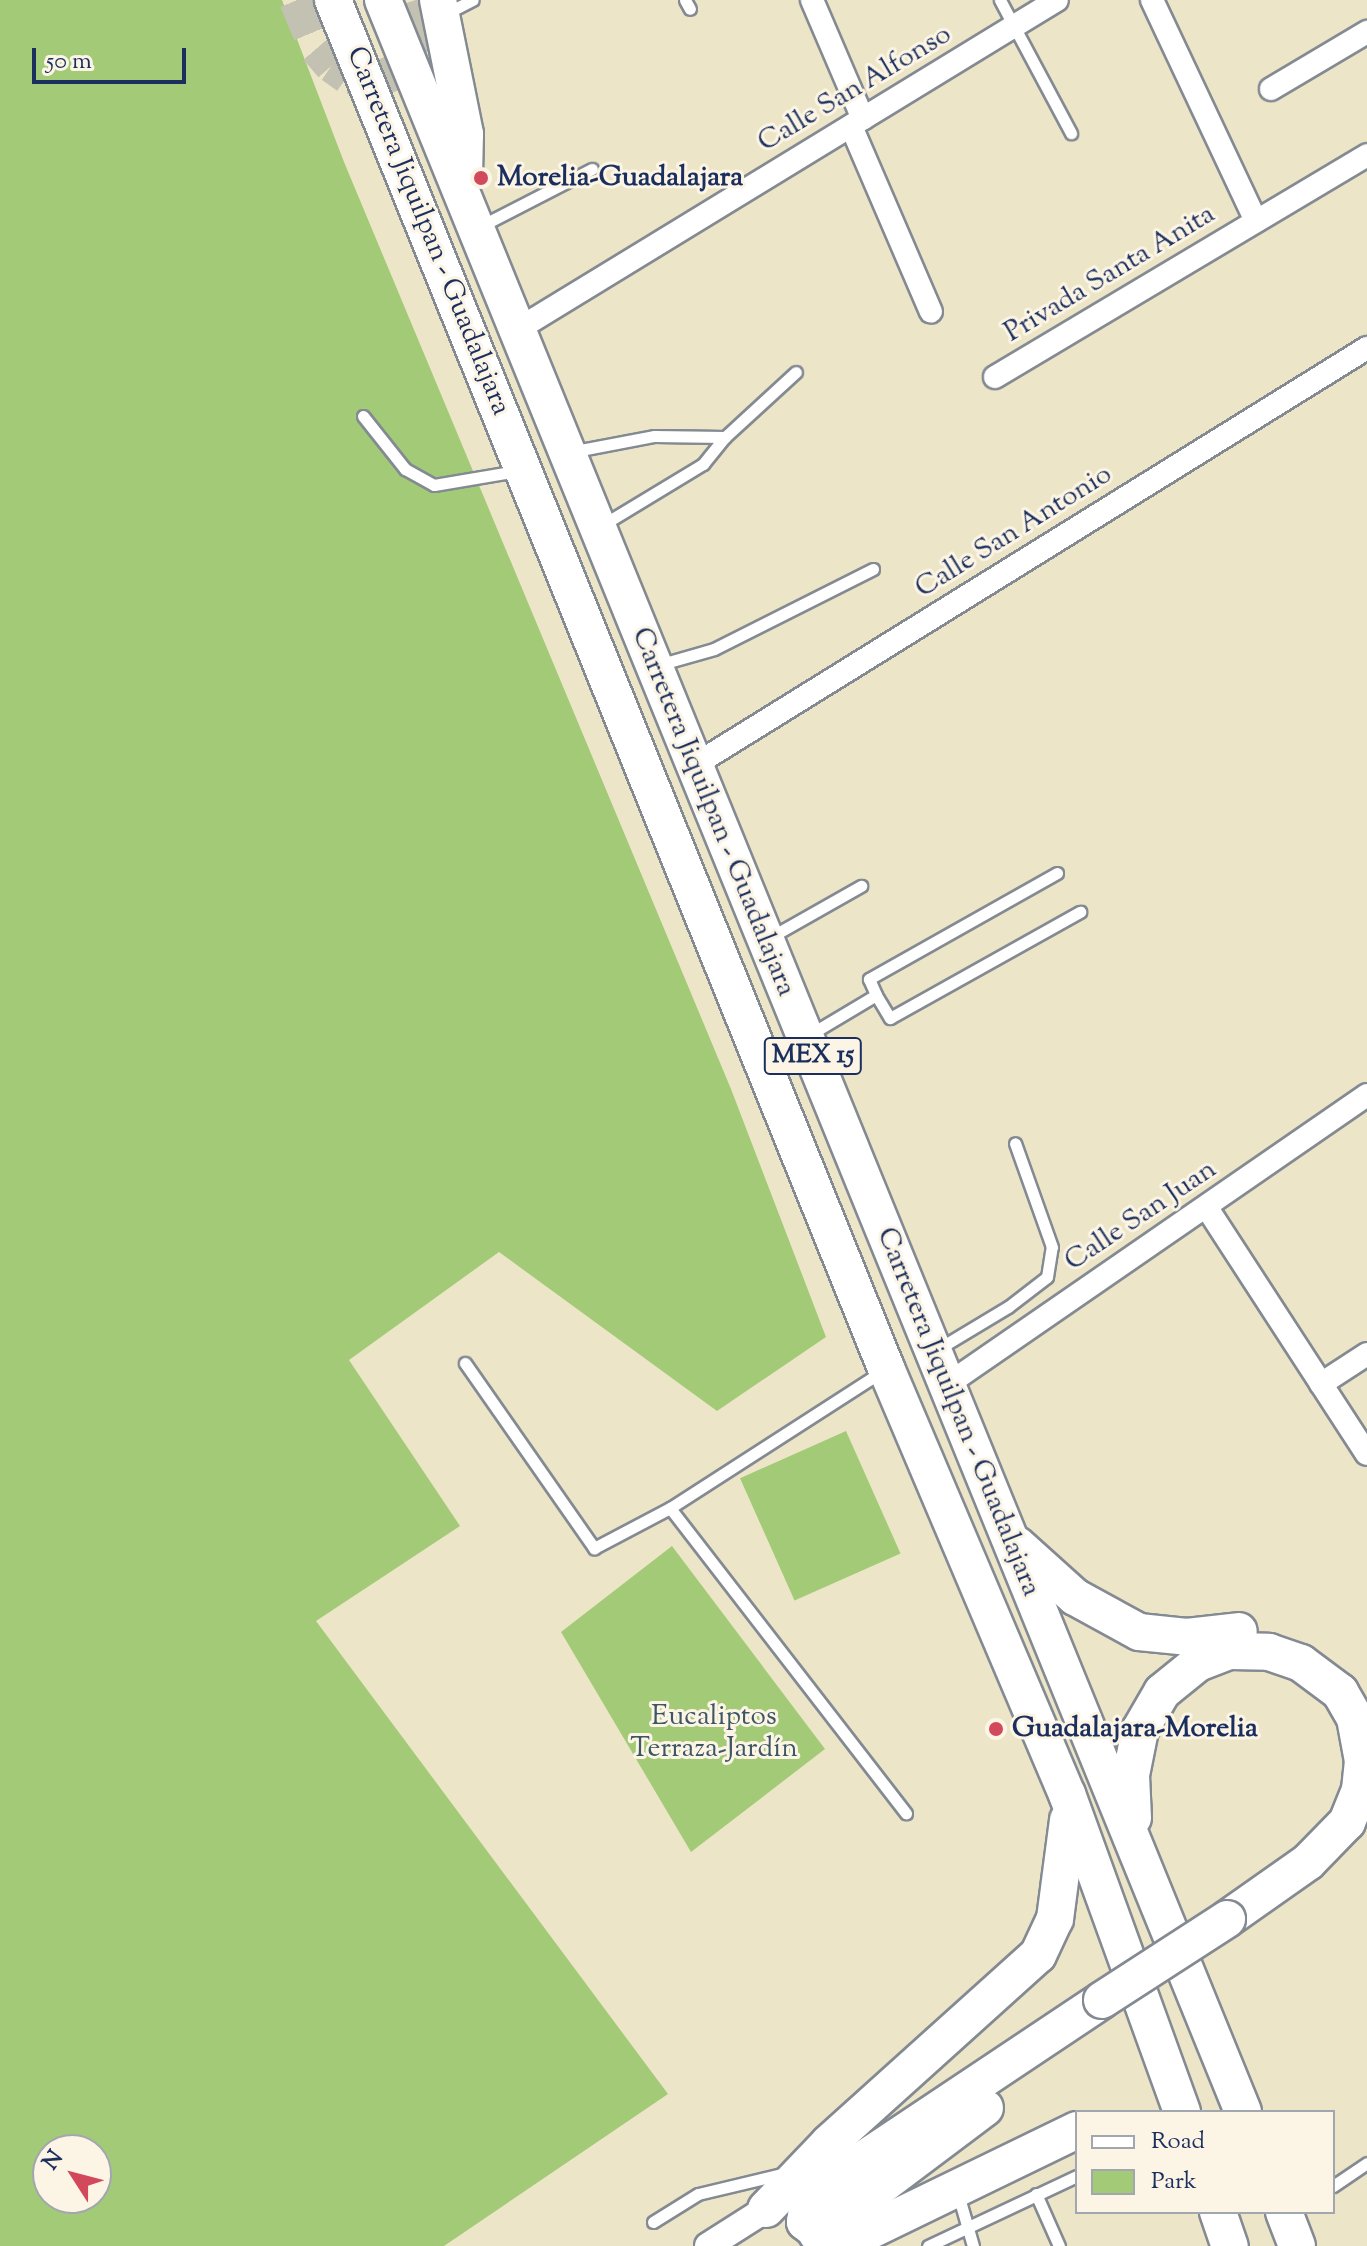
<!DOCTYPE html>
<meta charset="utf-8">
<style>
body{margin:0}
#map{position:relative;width:1367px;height:2246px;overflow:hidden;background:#ece5c7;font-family:"Sorts Mill Goudy",serif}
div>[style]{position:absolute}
.green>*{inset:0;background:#a3cb77;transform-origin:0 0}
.trunk-tunnel>*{height:36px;margin-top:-18px;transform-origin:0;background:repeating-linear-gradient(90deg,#c2c1b2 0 36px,transparent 0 54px)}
.roads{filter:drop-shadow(2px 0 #848a92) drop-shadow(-2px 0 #848a92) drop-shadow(0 2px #848a92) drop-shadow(0 -2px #848a92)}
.service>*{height:11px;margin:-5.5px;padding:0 5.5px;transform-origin:5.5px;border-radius:5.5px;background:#fff}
.minor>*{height:22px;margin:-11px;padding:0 11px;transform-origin:11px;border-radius:11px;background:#fff}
.tertiary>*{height:26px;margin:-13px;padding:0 13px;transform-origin:13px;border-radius:13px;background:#fff}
.trunk>*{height:36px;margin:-18px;padding:0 18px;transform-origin:18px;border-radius:18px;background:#fff}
.bridges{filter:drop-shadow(2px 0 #848a92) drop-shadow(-2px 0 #848a92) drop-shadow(0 2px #848a92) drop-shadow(0 -2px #848a92)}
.trunk-bridge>*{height:36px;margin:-18px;padding:0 18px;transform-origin:18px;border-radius:18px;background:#fff}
.dots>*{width:22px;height:22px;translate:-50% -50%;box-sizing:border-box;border:4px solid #fcf5e5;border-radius:50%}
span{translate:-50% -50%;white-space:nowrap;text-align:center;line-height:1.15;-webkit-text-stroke:6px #fcf5e5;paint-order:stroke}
.shield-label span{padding:2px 6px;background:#fcf5e5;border:2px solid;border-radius:6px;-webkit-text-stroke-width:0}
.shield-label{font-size:26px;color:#1b2f5e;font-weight:700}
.street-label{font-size:28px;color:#1b2f5e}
.poi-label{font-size:28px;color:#1b2f5e;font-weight:700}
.left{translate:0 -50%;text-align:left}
.park-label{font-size:28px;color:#3d5664}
.legend{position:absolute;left:1075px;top:2110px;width:260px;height:104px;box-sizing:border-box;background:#fcf5e5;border:2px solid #a2a6af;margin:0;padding:10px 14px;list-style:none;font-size:24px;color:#1b2f5e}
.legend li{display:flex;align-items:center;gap:16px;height:40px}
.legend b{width:40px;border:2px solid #a2a6af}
.north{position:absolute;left:32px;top:2134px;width:80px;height:80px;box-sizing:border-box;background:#fcf5e5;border:2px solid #a2a6af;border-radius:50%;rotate:306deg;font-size:22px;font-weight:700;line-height:32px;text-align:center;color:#1b2f5e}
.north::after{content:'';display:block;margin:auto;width:28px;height:36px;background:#d1495b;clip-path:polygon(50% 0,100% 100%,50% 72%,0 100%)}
.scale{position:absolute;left:32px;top:48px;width:154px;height:36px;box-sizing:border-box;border:4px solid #1b2f5e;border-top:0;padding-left:10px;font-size:24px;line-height:28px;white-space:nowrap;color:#1b2f5e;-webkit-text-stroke:6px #fcf5e5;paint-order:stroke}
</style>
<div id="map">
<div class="green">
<i style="clip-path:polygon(evenodd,0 0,282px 0,344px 162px,731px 1089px,826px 1337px,717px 1411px,499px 1252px,349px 1360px,460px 1526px,316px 1621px,668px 2094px,444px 2246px,0 2246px,0 0,48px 2150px,96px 2150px,96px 2198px,48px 2198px,48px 2150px)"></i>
<i style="left:846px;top:1431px;width:134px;height:116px;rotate:66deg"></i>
<i style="clip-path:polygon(672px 1546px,825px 1749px,691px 1852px,561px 1632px)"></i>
</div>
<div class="trunk-tunnel">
<i style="left:297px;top:0;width:52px;rotate:67.4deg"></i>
<i style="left:317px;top:48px;width:23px;rotate:49deg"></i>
<i style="left:332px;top:65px;width:19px;rotate:35deg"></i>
<i style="left:348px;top:76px;width:33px;rotate:3deg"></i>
<i style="left:381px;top:78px;width:21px;rotate:-23deg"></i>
<i style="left:400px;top:70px;width:27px;rotate:-56deg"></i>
<i style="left:415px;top:48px;width:24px;rotate:-71deg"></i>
<i style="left:423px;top:25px;width:26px;rotate:-108deg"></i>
</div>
<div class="roads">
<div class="service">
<i style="left:685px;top:0;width:10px;rotate:61deg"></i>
<i style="left:1000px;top:0;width:151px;rotate:61.9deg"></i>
<i style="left:445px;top:14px;width:31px;rotate:-27deg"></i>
<i style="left:479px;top:227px;width:127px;rotate:-27.2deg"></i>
<i style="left:363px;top:416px;width:68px;rotate:51.6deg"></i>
<i style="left:405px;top:469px;width:33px;rotate:29deg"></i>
<i style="left:434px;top:485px;width:84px;rotate:-9.6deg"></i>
<i style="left:570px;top:452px;width:86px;rotate:-10.8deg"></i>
<i style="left:654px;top:436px;width:71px;rotate:0.8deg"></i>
<i style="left:604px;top:524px;width:116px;rotate:-31.2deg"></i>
<i style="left:703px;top:464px;width:35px;rotate:-51deg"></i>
<i style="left:725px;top:437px;width:96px;rotate:-42.5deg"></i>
<i style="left:658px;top:665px;width:58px;rotate:-15.9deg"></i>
<i style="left:714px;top:649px;width:178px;rotate:-26.7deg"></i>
<i style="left:1057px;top:873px;width:216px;rotate:150.6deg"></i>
<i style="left:869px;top:979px;width:17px;rotate:66deg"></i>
<i style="left:876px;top:995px;width:27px;rotate:59deg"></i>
<i style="left:890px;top:1018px;width:218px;rotate:-29.2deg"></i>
<i style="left:769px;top:938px;width:106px;rotate:-29.5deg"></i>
<i style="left:809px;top:1035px;width:78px;rotate:-30.8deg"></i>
<i style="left:938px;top:1349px;width:82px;rotate:-31deg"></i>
<i style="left:1008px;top:1307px;width:49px;rotate:-37.6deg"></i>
<i style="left:1047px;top:1277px;width:30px;rotate:-81deg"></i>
<i style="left:1052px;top:1247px;width:110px;rotate:-109.6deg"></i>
<i style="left:465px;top:1363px;width:226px;rotate:55.1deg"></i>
<i style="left:594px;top:1548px;width:86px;rotate:-27.8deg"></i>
<i style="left:670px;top:1508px;width:251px;rotate:-32.8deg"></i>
<i style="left:670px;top:1508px;width:386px;rotate:52.3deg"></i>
<i style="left:1333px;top:2186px;width:41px;rotate:-34.1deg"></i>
<i style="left:958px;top:2194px;width:54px;rotate:73.9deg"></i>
<i style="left:1036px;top:2194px;width:57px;rotate:66.1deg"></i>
<i style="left:653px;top:2222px;width:53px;rotate:-31.9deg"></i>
<i style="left:698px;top:2194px;width:90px;rotate:-13.4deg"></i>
<i style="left:928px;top:2246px;width:165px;rotate:-25.2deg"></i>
</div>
<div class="minor">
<i style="left:812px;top:0;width:129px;rotate:66.8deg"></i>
<i style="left:1152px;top:0;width:244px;rotate:64.8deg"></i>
<i style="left:1271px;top:89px;width:112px;rotate:-30.7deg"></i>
<i style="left:851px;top:126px;width:202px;rotate:66.7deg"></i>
<i style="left:520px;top:328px;width:629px;rotate:-31.42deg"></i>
<i style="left:995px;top:377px;width:433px;rotate:-30.8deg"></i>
<i style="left:693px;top:766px;width:793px;rotate:-31.81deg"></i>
<i style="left:1207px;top:1208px;width:293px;rotate:57deg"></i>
<i style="left:948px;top:1384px;width:509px;rotate:-34.6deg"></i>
<i style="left:1321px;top:1384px;width:55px;rotate:-33.1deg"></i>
</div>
<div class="tertiary">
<i style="left:708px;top:2246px;width:69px;rotate:-32.5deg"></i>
</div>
<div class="trunk">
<i style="left:333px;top:0;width:1476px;rotate:67.99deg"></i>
<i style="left:886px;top:1368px;width:463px;rotate:67deg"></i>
<i style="left:1067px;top:1794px;width:338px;rotate:70.1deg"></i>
<i style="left:383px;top:0;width:2280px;rotate:67.84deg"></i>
<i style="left:438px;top:0;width:137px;rotate:78.6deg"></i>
<i style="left:465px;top:134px;width:40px;rotate:91.4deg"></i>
<i style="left:1017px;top:1545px;width:78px;rotate:41.9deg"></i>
<i style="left:1075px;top:1597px;width:73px;rotate:28.7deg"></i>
<i style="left:1139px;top:1632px;width:48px;rotate:5.9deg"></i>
<i style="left:1187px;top:1637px;width:52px;rotate:-6.6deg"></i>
<i style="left:1133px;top:1818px;width:43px;rotate:-92.7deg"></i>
<i style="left:1131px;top:1775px;width:46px;rotate:-78.7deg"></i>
<i style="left:1140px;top:1730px;width:44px;rotate:-59.9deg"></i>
<i style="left:1162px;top:1692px;width:46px;rotate:-38.9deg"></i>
<i style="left:1198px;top:1663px;width:34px;rotate:-21deg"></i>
<i style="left:1230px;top:1651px;width:39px;rotate:1deg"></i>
<i style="left:1269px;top:1652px;width:34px;rotate:19deg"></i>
<i style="left:1301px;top:1663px;width:49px;rotate:36.6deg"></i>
<i style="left:1340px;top:1692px;width:30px;rotate:60deg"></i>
<i style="left:1355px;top:1718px;width:44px;rotate:79.5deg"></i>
<i style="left:1363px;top:1761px;width:29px;rotate:96deg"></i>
<i style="left:1360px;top:1790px;width:35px;rotate:112deg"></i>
<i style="left:1347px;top:1822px;width:56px;rotate:134.3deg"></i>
<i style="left:1308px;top:1862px;width:99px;rotate:144.9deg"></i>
<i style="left:1077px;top:2130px;width:245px;rotate:154.1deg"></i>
<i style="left:857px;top:2237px;width:30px;rotate:176deg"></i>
<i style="left:827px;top:2239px;width:28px;rotate:-142deg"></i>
<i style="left:805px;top:2222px;width:24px;rotate:-81deg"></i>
<i style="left:809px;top:2198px;width:31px;rotate:-37deg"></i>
<i style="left:834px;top:2179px;width:322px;rotate:-33.7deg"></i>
<i style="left:766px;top:2209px;width:91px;rotate:-46.3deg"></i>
<i style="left:829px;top:2143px;width:281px;rotate:-42deg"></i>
<i style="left:1038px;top:1955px;width:40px;rotate:-65deg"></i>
<i style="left:1055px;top:1919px;width:100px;rotate:-82.5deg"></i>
<i style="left:1218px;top:2212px;width:36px;rotate:71deg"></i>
<i style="left:1284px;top:2212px;width:36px;rotate:69deg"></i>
<i style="left:817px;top:2234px;width:210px;rotate:-36.9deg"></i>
</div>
</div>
<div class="bridges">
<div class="trunk-bridge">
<i style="left:1102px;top:2000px;width:149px;rotate:-32.9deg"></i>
</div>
</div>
<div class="dots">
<i style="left:481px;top:178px;background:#d1495b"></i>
<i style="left:996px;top:1729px;background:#d1495b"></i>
</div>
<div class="shield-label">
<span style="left:813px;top:1056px">MEX 15</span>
</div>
<div class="street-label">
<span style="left:855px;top:89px;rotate:-31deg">Calle San Alfonso</span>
<span style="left:428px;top:231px;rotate:68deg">Carretera Jiquilpan - Guadalajara</span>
<span style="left:1110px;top:274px;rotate:-31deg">Privada Santa Anita</span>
<span style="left:1014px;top:532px;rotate:-32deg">Calle San Antonio</span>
<span style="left:713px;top:812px;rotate:68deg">Carretera Jiquilpan - Guadalajara</span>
<span style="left:1141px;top:1216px;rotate:-34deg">Calle San Juan</span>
<span style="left:958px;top:1412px;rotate:68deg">Carretera Jiquilpan - Guadalajara</span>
</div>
<div class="poi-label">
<span class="left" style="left:497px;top:178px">Morelia-Guadalajara</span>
<span class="left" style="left:1012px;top:1729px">Guadalajara-Morelia</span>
</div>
<div class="park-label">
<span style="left:714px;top:1733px">Eucaliptos<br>Terraza-Jardín</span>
</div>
<ul class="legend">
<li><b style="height:10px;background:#fff"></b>Road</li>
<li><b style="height:22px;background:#a3cb77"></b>Park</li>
</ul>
<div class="north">N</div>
<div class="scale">50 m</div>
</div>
